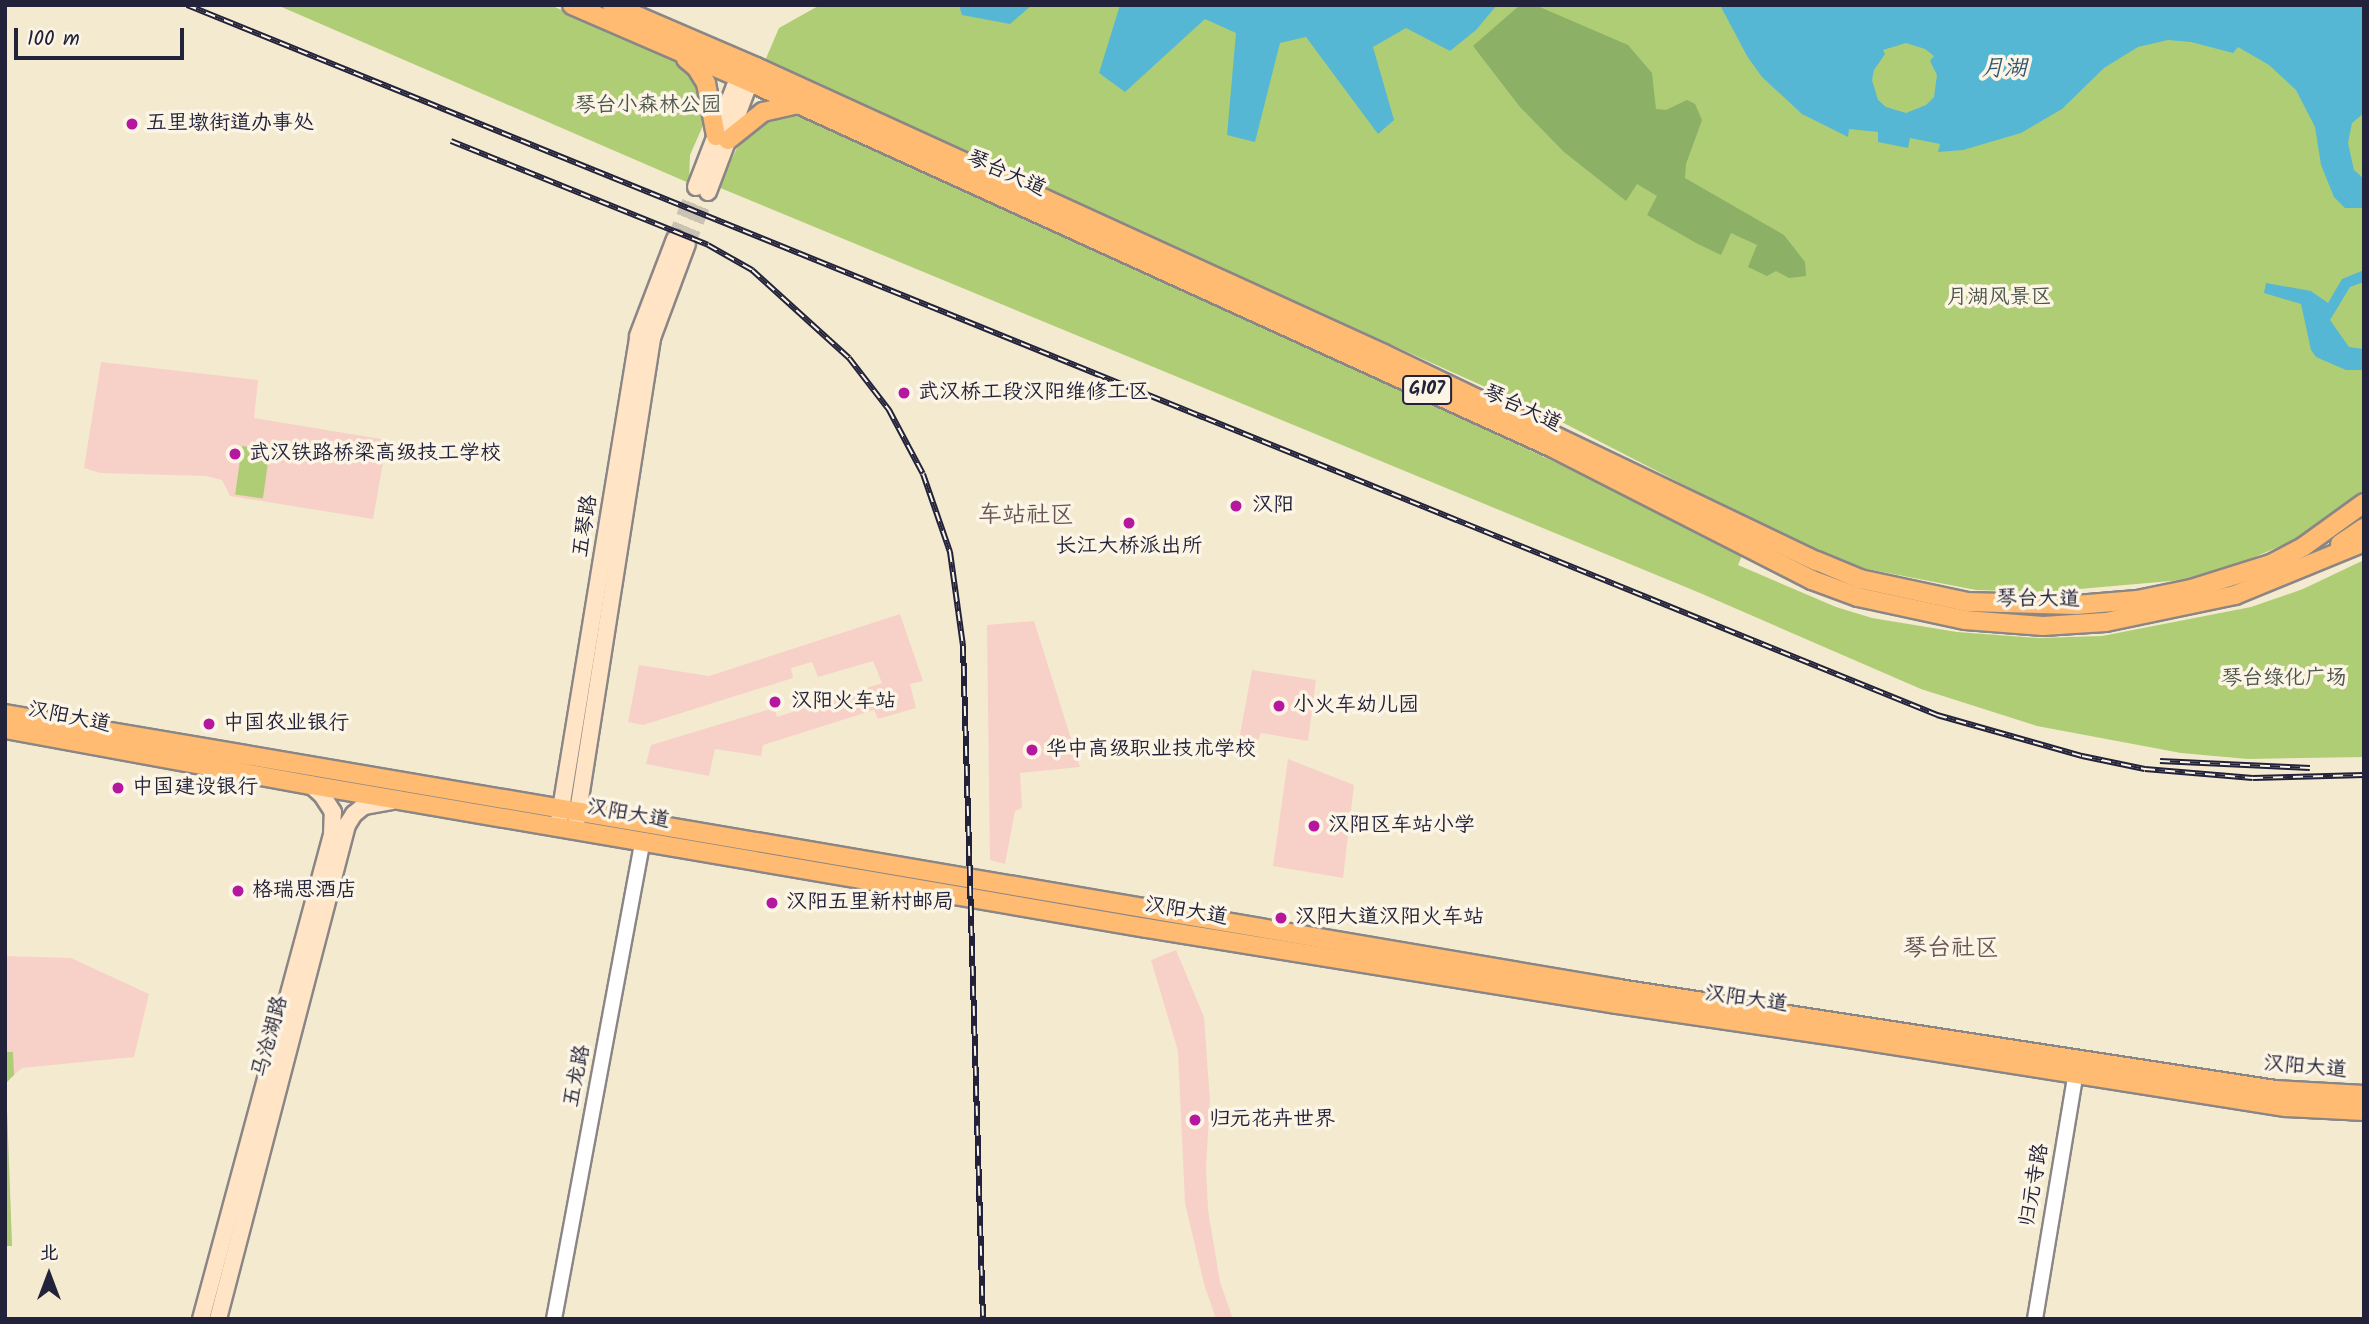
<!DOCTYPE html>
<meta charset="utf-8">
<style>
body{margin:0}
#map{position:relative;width:2369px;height:1324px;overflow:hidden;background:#f4ead0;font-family:Kalam,"LXGW WenKai TC",sans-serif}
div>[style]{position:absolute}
.built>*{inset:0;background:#f7d1c8}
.green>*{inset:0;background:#afcd74;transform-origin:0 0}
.forest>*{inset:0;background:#8bb066}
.water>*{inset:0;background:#56b7d5}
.secondary-tunnel>*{height:16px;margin-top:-8px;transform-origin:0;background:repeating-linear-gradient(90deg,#cac2b2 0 16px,transparent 0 24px)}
.roads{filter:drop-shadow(2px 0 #8b8686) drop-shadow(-2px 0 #8b8686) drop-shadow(0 2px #8b8686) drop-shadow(0 -2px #8b8686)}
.tertiary>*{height:14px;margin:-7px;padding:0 7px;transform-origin:7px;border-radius:7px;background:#fff}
.secondary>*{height:16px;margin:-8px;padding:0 8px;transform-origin:8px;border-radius:8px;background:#ffe4c6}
.primary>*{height:18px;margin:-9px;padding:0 9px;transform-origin:9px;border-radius:9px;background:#febb71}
.trunk>*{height:18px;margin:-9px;padding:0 9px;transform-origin:9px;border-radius:9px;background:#febb71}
.rail>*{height:6px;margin-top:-3px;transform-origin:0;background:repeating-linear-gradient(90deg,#fcf5e5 0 10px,#22223b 0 20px);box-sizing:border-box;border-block:2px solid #22223b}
.dots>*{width:19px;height:19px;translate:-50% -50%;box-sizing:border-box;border:4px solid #fcf5e5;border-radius:50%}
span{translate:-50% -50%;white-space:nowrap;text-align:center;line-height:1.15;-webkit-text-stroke:7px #fcf5e5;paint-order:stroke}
.shield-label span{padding:2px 5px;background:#fcf5e5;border:2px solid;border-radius:5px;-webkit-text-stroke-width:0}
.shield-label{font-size:19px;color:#22223b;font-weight:700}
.park-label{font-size:21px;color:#4c554c}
.poi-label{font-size:21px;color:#22223b}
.left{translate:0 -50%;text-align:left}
.street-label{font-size:21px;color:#22223b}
.water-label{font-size:23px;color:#345671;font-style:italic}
.quarter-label{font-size:24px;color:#695556}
.frame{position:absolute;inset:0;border:7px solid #22223b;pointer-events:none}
.north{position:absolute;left:14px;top:1240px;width:70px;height:70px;-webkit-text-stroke:5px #fcf5e5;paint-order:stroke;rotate:0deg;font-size:19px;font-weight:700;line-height:28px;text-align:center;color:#22223b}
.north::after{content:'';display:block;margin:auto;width:24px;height:32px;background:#22223b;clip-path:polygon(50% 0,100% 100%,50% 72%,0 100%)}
.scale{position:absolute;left:14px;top:28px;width:170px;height:32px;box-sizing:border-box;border:4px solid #22223b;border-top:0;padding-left:9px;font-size:21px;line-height:24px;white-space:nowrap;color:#22223b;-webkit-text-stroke:5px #fcf5e5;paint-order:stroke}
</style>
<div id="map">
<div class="built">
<i style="clip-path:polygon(101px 362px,258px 380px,254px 418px,387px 440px,373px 519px,230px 496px,222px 480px,206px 476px,100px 473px,84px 468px)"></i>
<i style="clip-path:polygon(900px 614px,923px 681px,910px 684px,916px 708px,878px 719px,874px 710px,763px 745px,761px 756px,715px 749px,709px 776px,646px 764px,651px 745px,774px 708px,777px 717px,882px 683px,873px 661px,818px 677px,812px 662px,791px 668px,793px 678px,643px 725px,628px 722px,639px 665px,709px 676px)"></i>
<i style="clip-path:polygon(1034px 621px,1080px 767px,1020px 773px,1022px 808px,1015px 811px,1005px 864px,990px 860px,987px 625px)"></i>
<i style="clip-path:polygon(1252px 670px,1316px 680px,1308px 741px,1261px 733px,1257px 743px,1239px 740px)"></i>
<i style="clip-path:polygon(1288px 759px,1354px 785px,1343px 878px,1273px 866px)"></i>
<i style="clip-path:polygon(1176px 950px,1204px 1017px,1210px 1101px,1206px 1168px,1208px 1210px,1220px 1282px,1233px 1319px,1216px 1319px,1204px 1284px,1185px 1203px,1178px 1051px,1151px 960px)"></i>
<i style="clip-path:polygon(5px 956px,71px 958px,149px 994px,134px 1057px,22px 1068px,6px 1082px,12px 1246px,5px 1246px)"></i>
</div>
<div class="green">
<i style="clip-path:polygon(277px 5px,550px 5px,678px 60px,699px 80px,705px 121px,690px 155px,689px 183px)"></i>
<i style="clip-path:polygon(820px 5px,2364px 5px,2364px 491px,2292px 541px,2229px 568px,2182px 580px,2045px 592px,1976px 590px,1862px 568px,1789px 539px,1552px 417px,764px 63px,779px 28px)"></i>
<i style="clip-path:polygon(796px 113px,1319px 351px,1744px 551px,1738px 565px,1836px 607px,1872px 618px,1957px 632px,2038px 638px,2102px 636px,2251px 607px,2303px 589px,2364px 560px,2364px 757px,2248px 759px,2181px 753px,2037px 726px,1921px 689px,1700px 593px,718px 187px,737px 148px,765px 117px)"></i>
<i style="left:242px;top:446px;width:28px;height:49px;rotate:8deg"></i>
<i style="clip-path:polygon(5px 1052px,13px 1052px,14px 1075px,6px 1083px,12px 1246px,5px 1246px)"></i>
</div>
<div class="forest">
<i style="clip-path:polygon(1520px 5px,1535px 5px,1628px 45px,1652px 73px,1656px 109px,1666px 110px,1687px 100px,1695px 104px,1702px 120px,1686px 164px,1685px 178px,1784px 235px,1805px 262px,1806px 276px,1789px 278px,1776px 271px,1767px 276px,1748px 267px,1757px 245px,1731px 233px,1721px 255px,1698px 244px,1647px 215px,1657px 196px,1637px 184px,1626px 201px,1564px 152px,1520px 107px,1473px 46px)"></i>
</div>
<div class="water">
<i style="clip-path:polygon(959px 5px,1032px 5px,1010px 24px,962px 15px)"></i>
<i style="clip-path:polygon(1120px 5px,1497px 5px,1476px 30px,1450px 51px,1406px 28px,1373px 47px,1394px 120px,1378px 134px,1306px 37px,1280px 43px,1255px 142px,1227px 135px,1236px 33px,1205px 19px,1125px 92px,1099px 73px)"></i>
<i style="clip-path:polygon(evenodd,1720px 5px,2364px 5px,2364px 113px,2352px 123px,2348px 143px,2354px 170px,2364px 179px,2364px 208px,2345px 208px,2334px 197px,2321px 165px,2315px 127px,2296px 90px,2269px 65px,2238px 47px,2233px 53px,2191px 42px,2168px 40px,2138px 47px,2104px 68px,2062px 109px,2021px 133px,1963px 150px,1938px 152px,1940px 144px,1910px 138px,1908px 148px,1878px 142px,1878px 132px,1849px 129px,1848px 137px,1802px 114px,1762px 77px,1747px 56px,1720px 5px,1906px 43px,1925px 49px,1934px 56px,1930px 61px,1937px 75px,1934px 97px,1926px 105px,1906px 113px,1886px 107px,1878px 100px,1872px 80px,1874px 70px,1885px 54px,1883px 50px,1906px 43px)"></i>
<i style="clip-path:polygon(2364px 270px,2364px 282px,2350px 287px,2330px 320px,2349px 347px,2364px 349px,2364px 370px,2346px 370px,2316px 357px,2311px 350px,2301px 304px,2264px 293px,2266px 283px,2311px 291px,2328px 303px,2342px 279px)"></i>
</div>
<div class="secondary-tunnel">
<i style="left:675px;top:239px;width:56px;rotate:-68deg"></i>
<i style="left:687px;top:244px;width:56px;rotate:-68deg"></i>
</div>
<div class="roads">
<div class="tertiary">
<i style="left:554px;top:1319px;width:486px;rotate:-79.5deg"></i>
<i style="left:2035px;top:1319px;width:257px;rotate:-80.6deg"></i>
</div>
<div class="secondary">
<i style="left:696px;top:187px;width:131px;rotate:-68.9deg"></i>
<i style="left:708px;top:192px;width:130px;rotate:-69.3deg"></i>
<i style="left:559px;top:821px;width:491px;rotate:-80.7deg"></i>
<i style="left:638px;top:336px;width:104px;rotate:-69.1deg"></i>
<i style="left:576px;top:824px;width:492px;rotate:-81.1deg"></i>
<i style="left:652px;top:338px;width:100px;rotate:-69.6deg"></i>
<i style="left:201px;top:1319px;width:501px;rotate:-74.86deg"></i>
<i style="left:332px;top:835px;width:23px;rotate:-88deg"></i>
<i style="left:333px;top:812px;width:20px;rotate:-123deg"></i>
<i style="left:322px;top:795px;width:15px;rotate:-138deg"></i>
<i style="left:218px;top:1319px;width:511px;rotate:-75.36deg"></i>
<i style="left:347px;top:825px;width:13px;rotate:-58deg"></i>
<i style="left:354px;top:814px;width:13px;rotate:-39deg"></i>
<i style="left:364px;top:806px;width:28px;rotate:-10deg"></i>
</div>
<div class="primary">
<i style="left:5px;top:714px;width:1637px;rotate:9.67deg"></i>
<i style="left:1619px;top:989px;width:664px;rotate:8.75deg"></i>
<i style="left:2275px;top:1090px;width:89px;rotate:3.2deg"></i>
<i style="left:5px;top:729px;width:311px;rotate:10.4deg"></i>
<i style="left:311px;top:785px;width:848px;rotate:9.71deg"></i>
<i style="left:1147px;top:928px;width:475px;rotate:9.2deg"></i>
<i style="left:1616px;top:1004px;width:235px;rotate:8.3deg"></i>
<i style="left:1849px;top:1038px;width:442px;rotate:9deg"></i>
<i style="left:2286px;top:1107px;width:78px;rotate:2.9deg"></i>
</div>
<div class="trunk">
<i style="left:572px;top:5px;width:194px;rotate:23.4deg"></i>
<i style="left:750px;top:82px;width:882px;rotate:24.5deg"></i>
<i style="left:1553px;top:448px;width:291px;rotate:27deg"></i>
<i style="left:1812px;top:580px;width:49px;rotate:20.3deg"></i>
<i style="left:1858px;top:597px;width:109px;rotate:12.1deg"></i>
<i style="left:1965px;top:620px;width:78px;rotate:4.4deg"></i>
<i style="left:2043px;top:626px;width:63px;rotate:-3.6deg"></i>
<i style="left:2106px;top:622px;width:132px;rotate:-11.8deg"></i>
<i style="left:2235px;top:595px;width:139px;rotate:-22.3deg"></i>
<i style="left:612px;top:5px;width:157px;rotate:23.3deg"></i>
<i style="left:756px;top:67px;width:690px;rotate:24.56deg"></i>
<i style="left:1384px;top:354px;width:480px;rotate:25.6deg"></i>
<i style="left:1817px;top:561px;width:47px;rotate:22.7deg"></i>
<i style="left:1860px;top:579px;width:109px;rotate:12.1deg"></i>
<i style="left:1967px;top:602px;width:109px;rotate:1.6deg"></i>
<i style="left:2076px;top:605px;width:61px;rotate:-4.7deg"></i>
<i style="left:2137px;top:600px;width:55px;rotate:-11.5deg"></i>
<i style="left:2191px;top:589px;width:84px;rotate:-17.4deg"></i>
<i style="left:2271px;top:564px;width:36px;rotate:-28deg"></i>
<i style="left:2303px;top:547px;width:75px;rotate:-35.8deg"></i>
<i style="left:686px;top:59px;width:13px;rotate:39deg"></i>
<i style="left:696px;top:67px;width:19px;rotate:58deg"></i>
<i style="left:706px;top:83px;width:54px;rotate:79.3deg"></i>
<i style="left:728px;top:140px;width:45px;rotate:-38.7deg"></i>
<i style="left:763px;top:112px;width:35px;rotate:-13deg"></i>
<i style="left:2340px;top:544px;width:29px;rotate:-34deg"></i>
</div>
</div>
<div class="rail">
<i style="left:187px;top:5px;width:1889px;rotate:22.08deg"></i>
<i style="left:1937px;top:715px;width:151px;rotate:15.8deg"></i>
<i style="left:2082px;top:756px;width:64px;rotate:11.7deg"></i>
<i style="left:2145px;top:769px;width:108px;rotate:4.8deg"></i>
<i style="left:2253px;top:778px;width:111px;rotate:-1.5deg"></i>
<i style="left:451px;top:141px;width:277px;rotate:22deg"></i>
<i style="left:708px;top:245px;width:51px;rotate:29.6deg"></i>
<i style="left:752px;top:270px;width:131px;rotate:42.2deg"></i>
<i style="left:849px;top:358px;width:66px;rotate:52.4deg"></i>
<i style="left:889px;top:410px;width:72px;rotate:62deg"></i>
<i style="left:923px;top:474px;width:83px;rotate:70.9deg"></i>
<i style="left:950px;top:552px;width:95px;rotate:82.1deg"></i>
<i style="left:963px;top:646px;width:673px;rotate:88.3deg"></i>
<i style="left:2160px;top:761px;width:150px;rotate:2.7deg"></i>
</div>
<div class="dots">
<i style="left:132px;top:124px;background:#b5179e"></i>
<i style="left:904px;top:393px;background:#b5179e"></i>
<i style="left:235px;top:454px;background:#b5179e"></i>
<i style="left:1236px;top:506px;background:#b5179e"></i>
<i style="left:1129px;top:523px;background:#b5179e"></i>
<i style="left:775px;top:702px;background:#b5179e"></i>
<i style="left:1279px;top:706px;background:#b5179e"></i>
<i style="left:209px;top:724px;background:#b5179e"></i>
<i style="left:1032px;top:750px;background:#b5179e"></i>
<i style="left:118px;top:788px;background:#b5179e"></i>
<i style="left:1314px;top:826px;background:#b5179e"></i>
<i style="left:238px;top:891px;background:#b5179e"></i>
<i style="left:772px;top:903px;background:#b5179e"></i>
<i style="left:1281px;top:918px;background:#b5179e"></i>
<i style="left:1195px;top:1120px;background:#b5179e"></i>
</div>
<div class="shield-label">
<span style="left:1427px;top:390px">G107</span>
</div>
<div class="park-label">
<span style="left:648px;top:106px">琴台小森林公园</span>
<span style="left:1999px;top:298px">月湖风景区</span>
<span style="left:2284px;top:679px">琴台绿化广场</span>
</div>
<div class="poi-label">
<span class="left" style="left:146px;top:124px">五里墩街道办事处</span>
<span class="left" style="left:918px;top:393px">武汉桥工段汉阳维修工区</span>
<span class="left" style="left:249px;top:454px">武汉铁路桥梁高级技工学校</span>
<span class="left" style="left:1252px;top:506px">汉阳</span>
<span style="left:1129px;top:547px">长江大桥派出所</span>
<span class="left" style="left:791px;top:702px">汉阳火车站</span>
<span class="left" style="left:1293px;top:706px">小火车幼儿园</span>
<span class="left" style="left:223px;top:724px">中国农业银行</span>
<span class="left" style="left:1046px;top:750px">华中高级职业技术学校</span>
<span class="left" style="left:132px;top:788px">中国建设银行</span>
<span class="left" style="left:1328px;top:826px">汉阳区车站小学</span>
<span class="left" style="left:252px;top:891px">格瑞思酒店</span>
<span class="left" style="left:786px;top:903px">汉阳五里新村邮局</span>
<span class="left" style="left:1295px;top:918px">汉阳大道汉阳火车站</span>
<span class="left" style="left:1209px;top:1120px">归元花卉世界</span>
</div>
<div class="street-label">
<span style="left:1006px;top:174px;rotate:24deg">琴台大道</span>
<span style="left:1522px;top:409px;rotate:25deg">琴台大道</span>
<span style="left:586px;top:526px;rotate:-81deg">五琴路</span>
<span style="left:2038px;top:600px;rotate:1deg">琴台大道</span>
<span style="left:69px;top:718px;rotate:11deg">汉阳大道</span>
<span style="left:628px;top:815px;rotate:10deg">汉阳大道</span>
<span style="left:1186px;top:912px;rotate:9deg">汉阳大道</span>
<span style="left:1746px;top:1000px;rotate:8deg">汉阳大道</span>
<span style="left:271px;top:1037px;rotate:-75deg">马沧湖路</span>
<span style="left:2305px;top:1068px;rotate:5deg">汉阳大道</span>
<span style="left:578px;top:1076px;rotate:-79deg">五龙路</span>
<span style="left:2035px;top:1185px;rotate:-80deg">归元寺路</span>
</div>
<div class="water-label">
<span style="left:2004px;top:69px">月湖</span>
</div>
<div class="quarter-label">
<span style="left:1026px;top:516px">车站社区</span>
<span style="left:1951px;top:949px">琴台社区</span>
</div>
<div class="frame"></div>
<div class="north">北</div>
<div class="scale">100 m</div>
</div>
